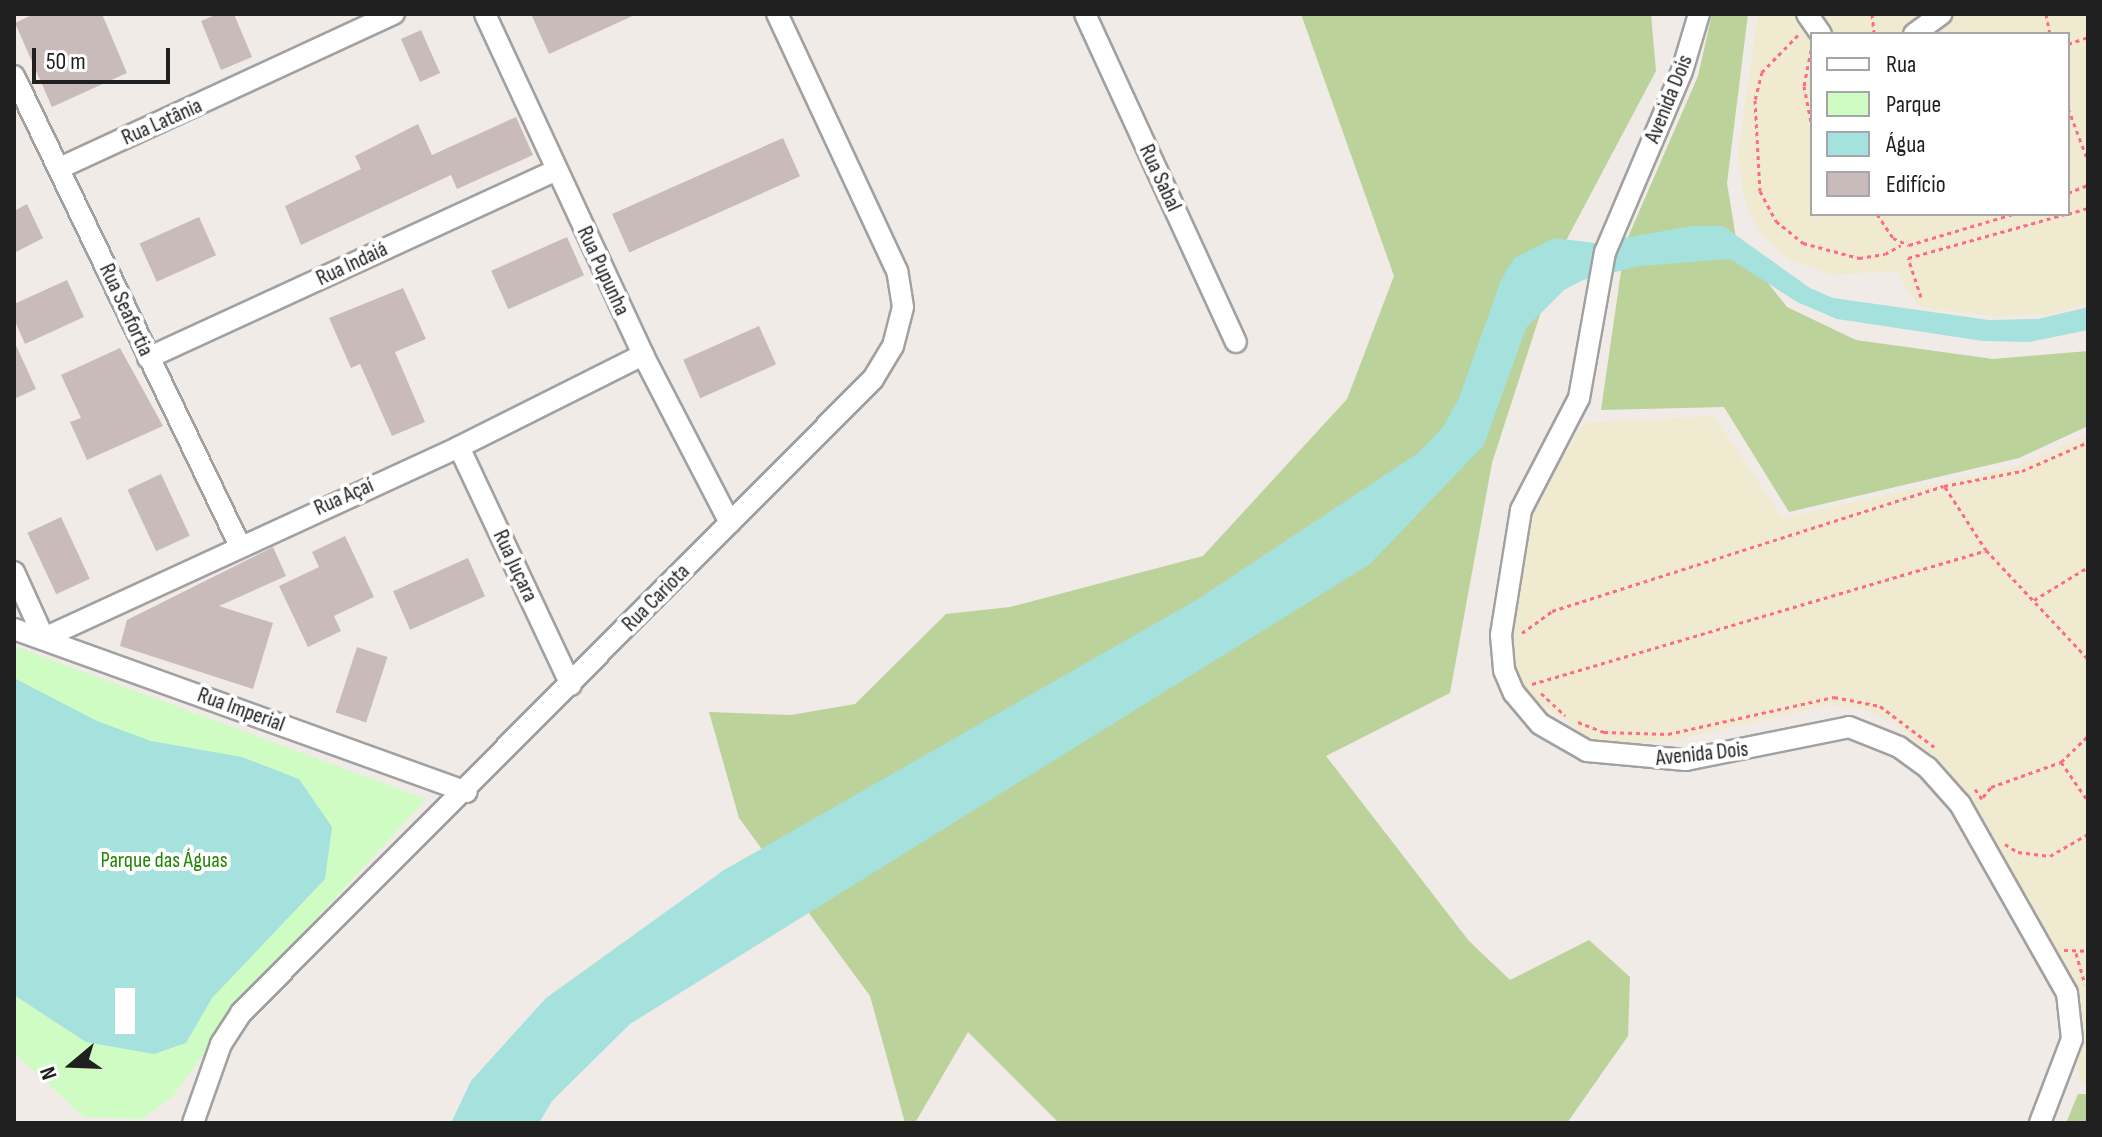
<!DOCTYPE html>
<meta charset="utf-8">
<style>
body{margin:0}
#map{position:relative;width:2102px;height:1137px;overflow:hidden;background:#f1ebe7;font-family:"Sofia Sans Condensed",sans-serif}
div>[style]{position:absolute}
.farmland>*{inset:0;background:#f0ead1}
.forest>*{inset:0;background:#bbd29a}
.park>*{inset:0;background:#cffcc3}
.water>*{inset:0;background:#a5e1dd}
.pier>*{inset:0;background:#fff;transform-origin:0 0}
.building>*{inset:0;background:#c9bbb9;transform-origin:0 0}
.path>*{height:3px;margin-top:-1.5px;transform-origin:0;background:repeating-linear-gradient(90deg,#ff6a86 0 4px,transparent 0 8px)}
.roads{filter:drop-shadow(2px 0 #a1a1a1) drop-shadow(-2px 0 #a1a1a1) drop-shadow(0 2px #a1a1a1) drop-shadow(0 -2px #a1a1a1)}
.minor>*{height:20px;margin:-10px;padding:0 10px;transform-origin:10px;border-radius:10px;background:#fff}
span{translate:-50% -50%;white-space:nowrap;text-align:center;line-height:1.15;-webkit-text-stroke:8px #fff;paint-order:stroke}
.street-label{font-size:22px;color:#202020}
.park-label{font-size:22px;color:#218606}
.frame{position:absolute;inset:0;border:16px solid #202020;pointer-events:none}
.legend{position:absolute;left:1810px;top:32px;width:260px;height:184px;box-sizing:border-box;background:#fff;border:2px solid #a6a6a6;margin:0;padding:10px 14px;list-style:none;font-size:24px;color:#202020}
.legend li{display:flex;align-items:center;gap:16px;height:40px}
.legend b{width:40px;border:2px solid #a6a6a6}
.north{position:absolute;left:32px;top:1025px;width:80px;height:80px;-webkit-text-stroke:6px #fff;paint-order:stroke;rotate:251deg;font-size:22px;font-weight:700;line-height:32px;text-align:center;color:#202020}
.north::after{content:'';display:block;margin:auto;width:28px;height:36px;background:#202020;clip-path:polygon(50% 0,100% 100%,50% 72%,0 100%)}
.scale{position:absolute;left:32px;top:48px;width:138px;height:36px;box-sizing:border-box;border:4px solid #202020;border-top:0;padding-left:10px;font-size:24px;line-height:28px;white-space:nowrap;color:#202020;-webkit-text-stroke:6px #fff;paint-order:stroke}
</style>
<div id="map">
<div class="farmland">
<i style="clip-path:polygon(evenodd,1758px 14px,2088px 14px,2088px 304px,2052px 314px,2000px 317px,1919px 307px,1896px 271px,1832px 275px,1791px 260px,1762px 236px,1745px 202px,1738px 154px,1758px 14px,1812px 34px,2068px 34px,2068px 214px,1812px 214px,1812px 34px)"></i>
<i style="clip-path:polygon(1713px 416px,1783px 518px,2018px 466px,2088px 434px,2088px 1085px,2080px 1085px,2066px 962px,2041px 935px,1965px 797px,1932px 755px,1893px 722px,1863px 709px,1828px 705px,1675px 740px,1629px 744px,1593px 740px,1518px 688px,1504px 634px,1532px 506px,1584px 423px)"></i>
</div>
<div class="forest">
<i style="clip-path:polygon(1301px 14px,1651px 14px,1656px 71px,1561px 250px,1492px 463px,1450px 693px,1326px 756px,1469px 941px,1510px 980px,1589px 940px,1630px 977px,1628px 1036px,1567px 1123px,1059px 1123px,968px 1032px,915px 1123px,905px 1123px,870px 996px,739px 818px,709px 712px,791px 715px,855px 704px,946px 614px,1010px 607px,1203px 556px,1347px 399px,1394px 276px)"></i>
<i style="clip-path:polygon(1712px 14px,1748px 14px,1727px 183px,1737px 244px,1787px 307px,1856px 340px,1993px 359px,2088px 351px,2088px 426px,2019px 458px,1789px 512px,1724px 407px,1601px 410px,1625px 244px,1698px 76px)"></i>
<i style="clip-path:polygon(2078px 1094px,2088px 1094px,2088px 1123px,2066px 1123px)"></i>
</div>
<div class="park">
<i style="clip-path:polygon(14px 646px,426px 799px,250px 991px,173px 1096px,142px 1119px,84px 1117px,14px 1053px)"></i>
</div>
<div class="water">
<i style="clip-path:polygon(1692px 226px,1723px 226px,1810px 288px,1833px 298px,1989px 320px,2038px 319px,2088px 307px,2088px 330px,2029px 342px,1983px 341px,1837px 319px,1797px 302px,1730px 259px,1640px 266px,1583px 280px,1564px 290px,1526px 328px,1484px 445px,1370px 564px,630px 1024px,552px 1101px,539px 1123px,451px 1123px,471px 1081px,546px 998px,724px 870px,1198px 599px,1418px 453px,1443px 427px,1459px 398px,1501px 280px,1514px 258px,1554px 238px,1595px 243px)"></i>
<i style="clip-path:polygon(14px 678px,97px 721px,151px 741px,242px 757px,299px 779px,332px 827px,325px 879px,212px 998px,186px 1043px,154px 1054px,86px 1042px,14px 995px)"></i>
</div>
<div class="pier">
<i style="left:115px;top:988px;width:20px;height:46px"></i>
</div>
<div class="building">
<i style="clip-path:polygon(34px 14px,102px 14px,127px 73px,52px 107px,15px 23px)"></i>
<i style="clip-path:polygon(218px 14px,234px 14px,252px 57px,221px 70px,201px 21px)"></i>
<i style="clip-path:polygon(531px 14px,637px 14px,549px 54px)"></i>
<i style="left:421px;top:30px;width:47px;height:22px;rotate:66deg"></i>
<i style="clip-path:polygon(516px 117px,533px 155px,457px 189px,451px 175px,301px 245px,285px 206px,361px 169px,355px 156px,418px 124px,432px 155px)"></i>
<i style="left:783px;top:138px;width:42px;height:187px;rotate:66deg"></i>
<i style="clip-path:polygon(27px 204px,43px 238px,14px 253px,14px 211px)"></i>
<i style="left:199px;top:217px;width:42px;height:65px;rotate:66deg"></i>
<i style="left:567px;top:237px;width:42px;height:83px;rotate:66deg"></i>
<i style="clip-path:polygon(67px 280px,84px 317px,25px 344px,14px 319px,14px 304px)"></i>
<i style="clip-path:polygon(403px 288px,426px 339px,395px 352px,425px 422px,392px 436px,360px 364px,351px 368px,329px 318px)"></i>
<i style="left:759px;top:326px;width:42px;height:83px;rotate:66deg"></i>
<i style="clip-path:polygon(14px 341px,36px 389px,14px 399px)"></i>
<i style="clip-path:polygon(120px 348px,163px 426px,87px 460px,70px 422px,81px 418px,61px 375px)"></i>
<i style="left:161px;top:474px;width:68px;height:37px;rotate:65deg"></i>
<i style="left:61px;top:517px;width:68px;height:37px;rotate:65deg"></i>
<i style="clip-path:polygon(345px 536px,374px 597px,334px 616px,341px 631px,308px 647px,279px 586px,319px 567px,312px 552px)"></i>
<i style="clip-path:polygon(273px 547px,286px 576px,219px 606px,273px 623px,253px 689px,120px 646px,127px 620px)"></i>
<i style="left:468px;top:558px;width:42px;height:82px;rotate:66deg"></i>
<i style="left:357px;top:647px;width:32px;height:69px;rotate:18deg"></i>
</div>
<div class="path">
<i style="left:1872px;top:14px;width:20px;rotate:84deg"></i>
<i style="left:2046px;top:14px;width:20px;rotate:79deg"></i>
<i style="left:1798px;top:35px;width:52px;rotate:134.2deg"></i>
<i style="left:1762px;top:72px;width:29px;rotate:104deg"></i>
<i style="left:1755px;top:100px;width:91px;rotate:86.9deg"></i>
<i style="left:1760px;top:191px;width:34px;rotate:62deg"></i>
<i style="left:1776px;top:221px;width:35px;rotate:39deg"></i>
<i style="left:1803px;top:243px;width:58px;rotate:15deg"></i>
<i style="left:1859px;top:258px;width:26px;rotate:-9deg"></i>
<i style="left:1885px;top:254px;width:18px;rotate:-29deg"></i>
<i style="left:2068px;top:44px;width:21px;rotate:-19deg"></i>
<i style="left:1811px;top:50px;width:37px;rotate:101deg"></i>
<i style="left:1804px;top:86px;width:42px;rotate:79deg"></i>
<i style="left:2068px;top:108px;width:57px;rotate:69.3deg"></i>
<i style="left:2068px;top:193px;width:22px;rotate:-22deg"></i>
<i style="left:1877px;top:214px;width:29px;rotate:56deg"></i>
<i style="left:1893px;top:238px;width:17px;rotate:24deg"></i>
<i style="left:1909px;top:245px;width:109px;rotate:-16.6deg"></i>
<i style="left:2068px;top:214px;width:21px;rotate:-17deg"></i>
<i style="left:1921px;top:297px;width:41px;rotate:-108.4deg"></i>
<i style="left:1908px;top:258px;width:164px;rotate:-15.6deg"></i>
<i style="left:1945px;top:487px;width:75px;rotate:56.9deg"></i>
<i style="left:1986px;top:550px;width:149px;rotate:46.9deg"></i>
<i style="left:2034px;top:600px;width:63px;rotate:-31.4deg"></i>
<i style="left:1522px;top:633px;width:37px;rotate:-36deg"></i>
<i style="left:1552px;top:611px;width:411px;rotate:-17.7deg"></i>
<i style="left:1944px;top:486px;width:79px;rotate:-10.9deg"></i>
<i style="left:2022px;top:471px;width:72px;rotate:-23.7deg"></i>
<i style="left:1532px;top:684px;width:473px;rotate:-16.4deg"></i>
<i style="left:1541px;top:693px;width:33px;rotate:43deg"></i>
<i style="left:1578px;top:722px;width:28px;rotate:21deg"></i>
<i style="left:1604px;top:732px;width:64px;rotate:1.8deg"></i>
<i style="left:1668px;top:734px;width:170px;rotate:-12.6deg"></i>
<i style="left:1834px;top:697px;width:47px;rotate:11.1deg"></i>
<i style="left:1880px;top:706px;width:71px;rotate:37deg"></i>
<i style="left:2061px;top:762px;width:47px;rotate:55.3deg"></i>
<i style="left:1975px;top:789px;width:12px;rotate:55deg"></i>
<i style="left:1983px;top:797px;width:13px;rotate:-51deg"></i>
<i style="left:1991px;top:787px;width:74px;rotate:-19.7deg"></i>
<i style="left:2061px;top:762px;width:37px;rotate:-44deg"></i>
<i style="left:2005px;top:844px;width:15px;rotate:32deg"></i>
<i style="left:2018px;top:852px;width:32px;rotate:7deg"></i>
<i style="left:2050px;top:856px;width:44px;rotate:-30.1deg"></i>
<i style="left:2064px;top:950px;width:24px;rotate:2deg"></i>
<i style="left:2076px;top:953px;width:32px;rotate:74deg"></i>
</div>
<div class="roads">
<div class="minor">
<i style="left:485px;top:14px;width:376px;rotate:65.1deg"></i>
<i style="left:643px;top:355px;width:189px;rotate:62.6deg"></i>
<i style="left:1085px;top:14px;width:361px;rotate:65.3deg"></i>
<i style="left:1699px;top:14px;width:59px;rotate:106.6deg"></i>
<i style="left:1682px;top:71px;width:197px;rotate:113deg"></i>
<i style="left:1605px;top:252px;width:148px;rotate:100.1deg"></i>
<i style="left:1579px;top:398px;width:126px;rotate:117.4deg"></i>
<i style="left:1521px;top:510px;width:127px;rotate:99.1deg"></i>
<i style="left:1501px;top:635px;width:35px;rotate:85deg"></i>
<i style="left:1504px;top:670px;width:25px;rotate:67deg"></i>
<i style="left:1514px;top:693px;width:40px;rotate:50deg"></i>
<i style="left:1540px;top:724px;width:54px;rotate:29.9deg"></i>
<i style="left:1587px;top:751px;width:99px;rotate:5.2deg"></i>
<i style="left:1686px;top:760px;width:166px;rotate:-11.4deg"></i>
<i style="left:1849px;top:727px;width:54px;rotate:21.8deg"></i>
<i style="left:1899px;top:747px;width:34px;rotate:36deg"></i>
<i style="left:1927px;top:767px;width:50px;rotate:48.3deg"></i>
<i style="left:1960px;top:804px;width:217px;rotate:60.5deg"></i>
<i style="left:2067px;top:993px;width:46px;rotate:83.8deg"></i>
<i style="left:2072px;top:1039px;width:90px;rotate:110.9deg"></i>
<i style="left:1807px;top:14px;width:24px;rotate:55deg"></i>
<i style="left:1914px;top:34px;width:34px;rotate:-36deg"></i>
<i style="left:14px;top:76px;width:519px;rotate:64.32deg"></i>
<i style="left:60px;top:168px;width:368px;rotate:-24.8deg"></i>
<i style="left:148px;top:358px;width:449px;rotate:-24.7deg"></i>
<i style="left:459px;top:447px;width:263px;rotate:64.8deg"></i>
<i style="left:14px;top:572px;width:72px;rotate:65.6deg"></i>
<i style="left:44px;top:638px;width:457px;rotate:-24.7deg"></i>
<i style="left:459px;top:447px;width:206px;rotate:-26.6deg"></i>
<i style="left:14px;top:629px;width:481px;rotate:19.8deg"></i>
<i style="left:193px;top:1123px;width:84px;rotate:-70.5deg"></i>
<i style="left:221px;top:1044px;width:37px;rotate:-57deg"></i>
<i style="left:241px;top:1013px;width:895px;rotate:-45.09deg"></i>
<i style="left:873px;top:379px;width:39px;rotate:-59deg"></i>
<i style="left:893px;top:346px;width:40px;rotate:-75.6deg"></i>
<i style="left:903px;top:307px;width:36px;rotate:-99deg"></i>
<i style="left:897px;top:271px;width:284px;rotate:-115deg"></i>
</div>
</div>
<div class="street-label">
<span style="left:1669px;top:99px;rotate:-68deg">Avenida Dois</span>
<span style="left:162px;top:122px;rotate:-24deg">Rua Latânia</span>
<span style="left:1160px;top:178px;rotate:65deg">Rua Sabal</span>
<span style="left:352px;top:264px;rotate:-25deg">Rua Indaiá</span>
<span style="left:603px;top:271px;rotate:65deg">Rua Pupunha</span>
<span style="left:126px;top:310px;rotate:65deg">Rua Seafortia</span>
<span style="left:344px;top:497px;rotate:-24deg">Rua Açaí</span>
<span style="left:515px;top:566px;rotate:65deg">Rua Juçara</span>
<span style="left:656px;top:598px;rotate:-45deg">Rua Cariota</span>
<span style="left:241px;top:710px;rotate:20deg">Rua Imperial</span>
<span style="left:1702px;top:754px;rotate:-6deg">Avenida Dois</span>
</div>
<div class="park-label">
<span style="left:164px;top:861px">Parque das Águas</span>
</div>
<div class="frame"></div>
<ul class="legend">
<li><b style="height:10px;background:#fff"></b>Rua</li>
<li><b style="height:22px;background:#cffcc3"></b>Parque</li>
<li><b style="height:22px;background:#a5e1dd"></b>Água</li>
<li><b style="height:22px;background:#c9bbb9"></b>Edifício</li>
</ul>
<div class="north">N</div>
<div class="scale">50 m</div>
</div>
